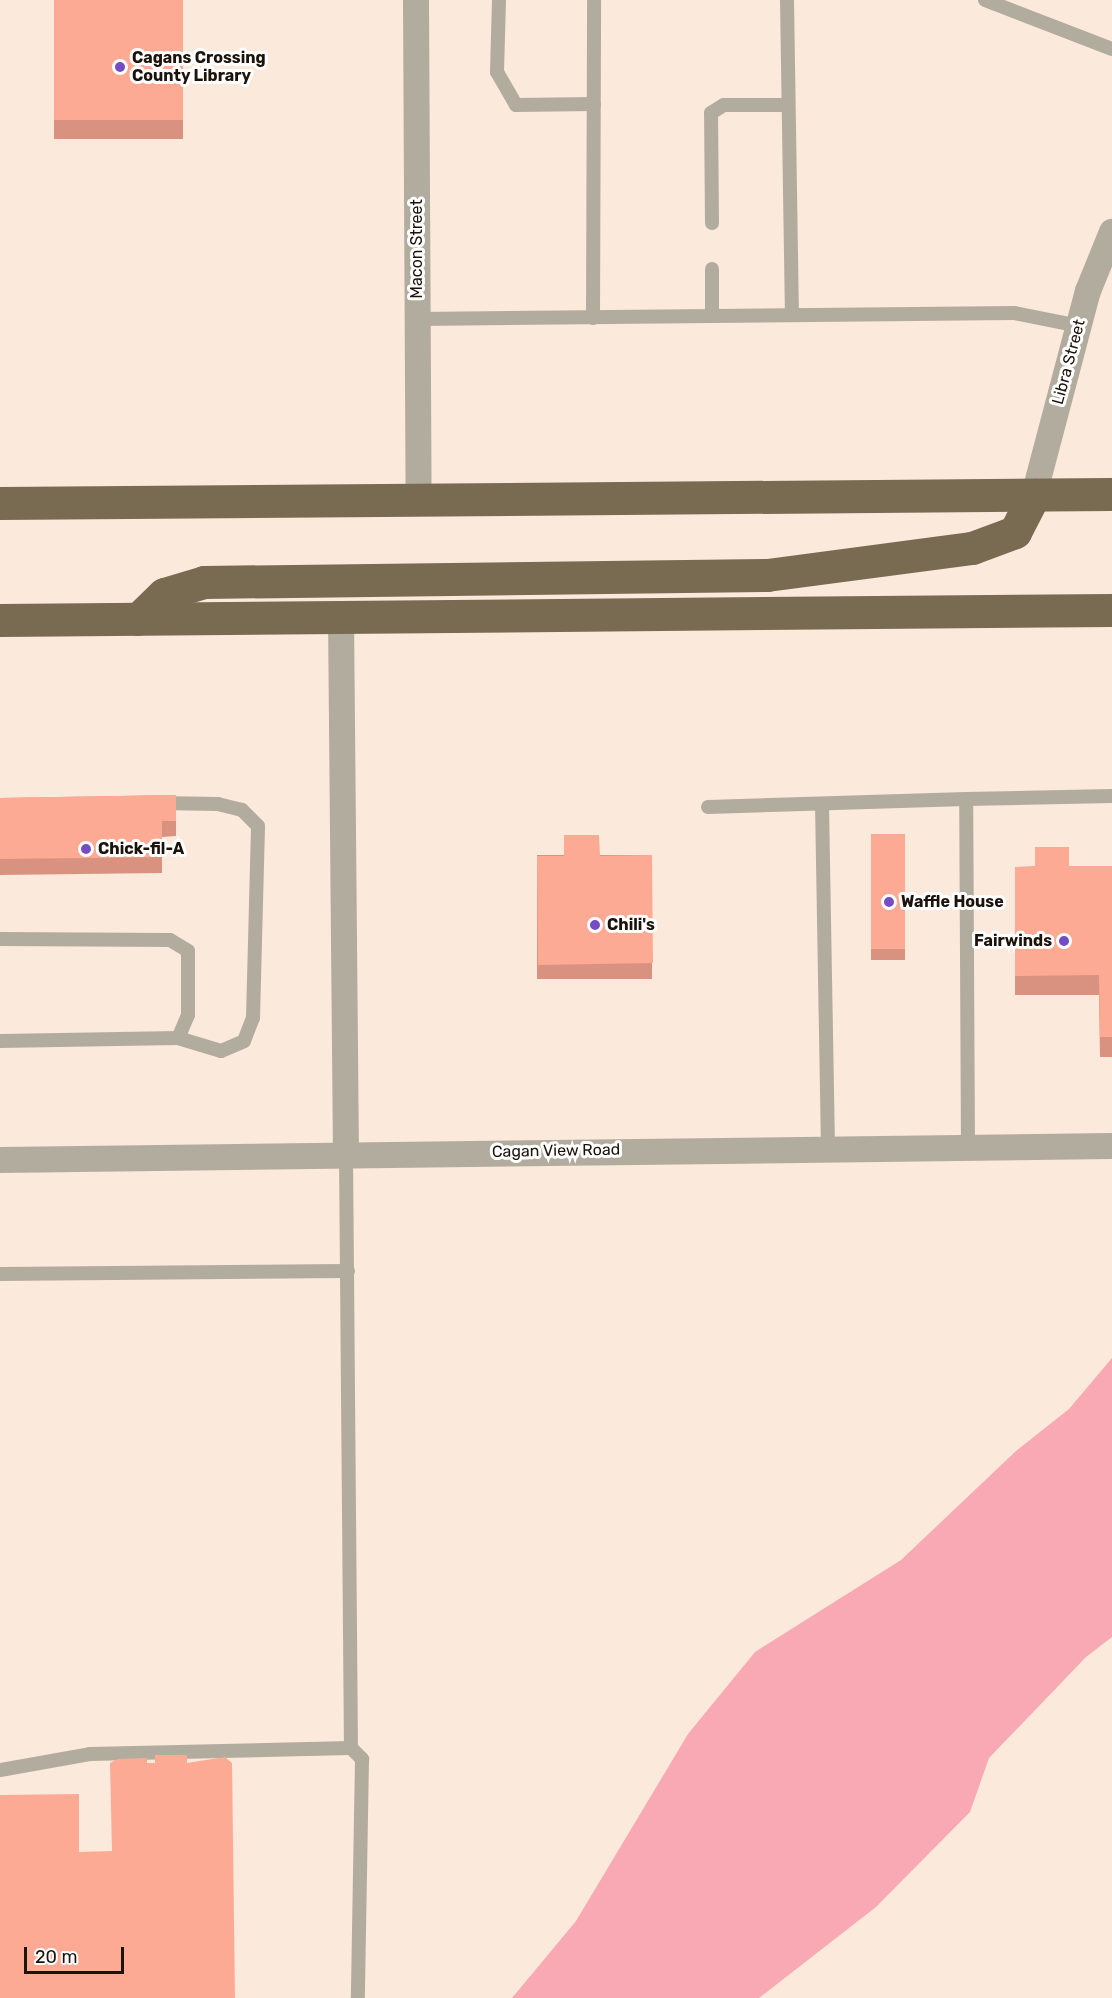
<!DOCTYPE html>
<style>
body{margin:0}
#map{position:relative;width:1112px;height:1998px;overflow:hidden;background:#fbe9dc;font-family:Rubik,sans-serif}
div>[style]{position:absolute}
.green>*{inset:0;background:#f8a9b4}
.service>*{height:14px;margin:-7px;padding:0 7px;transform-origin:7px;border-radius:7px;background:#b2ac9f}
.minor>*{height:26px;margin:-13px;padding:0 13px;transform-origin:13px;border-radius:13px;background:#b2ac9f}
.trunk>*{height:33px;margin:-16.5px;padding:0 16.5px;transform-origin:16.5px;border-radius:16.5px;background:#786b52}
.wall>*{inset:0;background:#da9280;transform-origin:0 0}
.building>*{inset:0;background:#fdaa95;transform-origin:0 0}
.dots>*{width:16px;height:16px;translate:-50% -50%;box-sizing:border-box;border:3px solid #fff;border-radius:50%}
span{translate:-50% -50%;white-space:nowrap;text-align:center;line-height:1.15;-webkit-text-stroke:6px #fff;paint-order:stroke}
.poi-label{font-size:16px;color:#1c130b;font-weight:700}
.left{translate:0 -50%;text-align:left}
.right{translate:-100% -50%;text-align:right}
.street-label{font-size:16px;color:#1c130b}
.scale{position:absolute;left:24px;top:1947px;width:100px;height:27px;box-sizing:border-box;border:3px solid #1c130b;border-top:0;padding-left:8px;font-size:18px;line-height:21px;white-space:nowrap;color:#1c130b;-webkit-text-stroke:4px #fff;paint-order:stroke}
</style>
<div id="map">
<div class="green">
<i style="clip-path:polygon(1112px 1358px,1112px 1637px,1086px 1657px,989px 1758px,970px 1812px,876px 1907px,759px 1998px,512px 1998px,576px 1921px,688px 1734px,755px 1652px,901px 1560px,1016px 1451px,1069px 1409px)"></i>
</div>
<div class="service">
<i style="left:499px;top:0;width:72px;rotate:91.6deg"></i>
<i style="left:497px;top:72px;width:38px;rotate:60deg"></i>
<i style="left:516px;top:105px;width:78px;rotate:-0.7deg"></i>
<i style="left:787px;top:0;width:315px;rotate:89.1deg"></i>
<i style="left:985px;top:0;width:136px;rotate:21.1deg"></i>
<i style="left:712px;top:223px;width:110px;rotate:-90.5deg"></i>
<i style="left:711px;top:113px;width:15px;rotate:-32deg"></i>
<i style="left:724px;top:105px;width:64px"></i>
<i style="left:712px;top:269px;width:47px;rotate:90deg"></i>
<i style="left:593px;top:318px;width:318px;rotate:-89.8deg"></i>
<i style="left:417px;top:319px;width:597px;rotate:-0.58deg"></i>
<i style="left:1014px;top:313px;width:66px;rotate:11.3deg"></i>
<i style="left:822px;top:804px;width:345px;rotate:89deg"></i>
<i style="left:708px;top:807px;width:258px;rotate:-1.8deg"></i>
<i style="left:0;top:939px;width:170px;rotate:0.3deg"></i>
<i style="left:170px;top:940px;width:21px;rotate:31deg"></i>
<i style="left:188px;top:951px;width:64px;rotate:90deg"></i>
<i style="left:188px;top:1015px;width:25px;rotate:113deg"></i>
<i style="left:0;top:1041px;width:178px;rotate:-1deg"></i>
<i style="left:178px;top:1038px;width:45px;rotate:16.8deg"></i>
<i style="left:221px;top:1051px;width:25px;rotate:-23deg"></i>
<i style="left:244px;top:1041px;width:25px;rotate:-69deg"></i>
<i style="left:253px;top:1018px;width:192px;rotate:-88.5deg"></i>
<i style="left:258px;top:826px;width:23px;rotate:-135deg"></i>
<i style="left:242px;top:810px;width:25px;rotate:-166deg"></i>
<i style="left:218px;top:804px;width:58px;rotate:-179deg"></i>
<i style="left:968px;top:1148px;width:349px;rotate:-90.3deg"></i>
<i style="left:966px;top:799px;width:146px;rotate:-1.2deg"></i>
<i style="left:346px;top:1154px;width:594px;rotate:89.52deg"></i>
<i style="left:0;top:1274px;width:348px;rotate:-0.5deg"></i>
<i style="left:0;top:1770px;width:91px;rotate:-10.1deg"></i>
<i style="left:90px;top:1754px;width:261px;rotate:-1.3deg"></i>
<i style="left:351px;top:1748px;width:16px;rotate:45deg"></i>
<i style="left:362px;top:1759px;width:239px;rotate:91deg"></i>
</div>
<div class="minor">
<i style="left:416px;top:0;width:499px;rotate:89.7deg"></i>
<i style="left:1034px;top:495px;width:211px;rotate:-75.2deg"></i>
<i style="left:1088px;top:291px;width:64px;rotate:-67.9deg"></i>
<i style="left:341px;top:616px;width:538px;rotate:89.47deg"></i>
<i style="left:0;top:1160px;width:1112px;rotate:-0.72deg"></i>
</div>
<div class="trunk">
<i style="left:0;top:503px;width:1112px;rotate:-0.46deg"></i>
<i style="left:138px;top:619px;width:36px;rotate:-44deg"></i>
<i style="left:164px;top:594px;width:42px;rotate:-16.7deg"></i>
<i style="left:204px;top:582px;width:563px;rotate:-0.71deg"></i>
<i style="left:767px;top:575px;width:207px;rotate:-7.5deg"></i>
<i style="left:972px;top:548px;width:46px;rotate:-20.4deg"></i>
<i style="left:1015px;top:532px;width:42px;rotate:-62.8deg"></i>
<i style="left:0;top:620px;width:1112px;rotate:-0.52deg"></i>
</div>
<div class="wall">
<i style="left:54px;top:0;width:129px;height:139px"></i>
<i style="clip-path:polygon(176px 795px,176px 836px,162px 837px,162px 873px,0 875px,0 798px)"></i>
<i style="left:871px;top:834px;width:34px;height:126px"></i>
<i style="left:652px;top:855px;width:124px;height:115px;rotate:90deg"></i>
<i style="clip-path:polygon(1069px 866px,1112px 866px,1112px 1057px,1100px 1057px,1099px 995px,1015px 995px,1015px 867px)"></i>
</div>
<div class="building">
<i style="left:54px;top:0;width:129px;height:120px"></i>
<i style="clip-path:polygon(176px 795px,176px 821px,162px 821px,162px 857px,0 859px,0 798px)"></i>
<i style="left:871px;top:834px;width:34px;height:115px"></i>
<i style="clip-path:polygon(564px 835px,599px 835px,600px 856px,652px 855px,653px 963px,538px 965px,537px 856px,564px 856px)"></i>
<i style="clip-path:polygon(1035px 847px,1069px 847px,1069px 866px,1112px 866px,1112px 1037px,1100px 1037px,1099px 975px,1015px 976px,1015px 867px,1035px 866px)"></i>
<i style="clip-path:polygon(155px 1755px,187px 1755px,187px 1763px,225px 1757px,232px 1763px,235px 1998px,0 1998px,0 1795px,79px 1794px,79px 1852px,112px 1851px,110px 1763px,118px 1759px,147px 1758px,147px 1763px,155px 1763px)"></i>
</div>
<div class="dots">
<i style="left:120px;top:67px;background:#754cc5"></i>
<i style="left:86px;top:849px;background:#754cc5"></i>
<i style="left:889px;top:902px;background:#754cc5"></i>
<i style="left:595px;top:925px;background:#754cc5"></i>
<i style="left:1064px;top:941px;background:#754cc5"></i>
</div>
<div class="poi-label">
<span class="left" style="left:132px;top:67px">Cagans Crossing<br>County Library</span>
<span class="left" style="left:98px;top:849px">Chick-fil-A</span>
<span class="left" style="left:901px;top:902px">Waffle House</span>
<span class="left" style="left:607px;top:925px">Chili's</span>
<span class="right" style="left:1052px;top:941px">Fairwinds</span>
</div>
<div class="street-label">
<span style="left:417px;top:249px;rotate:-90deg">Macon Street</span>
<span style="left:1069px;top:362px;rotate:-75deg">Libra Street</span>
<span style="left:556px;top:1151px;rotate:-1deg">Cagan View Road</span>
</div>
<div class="scale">20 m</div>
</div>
